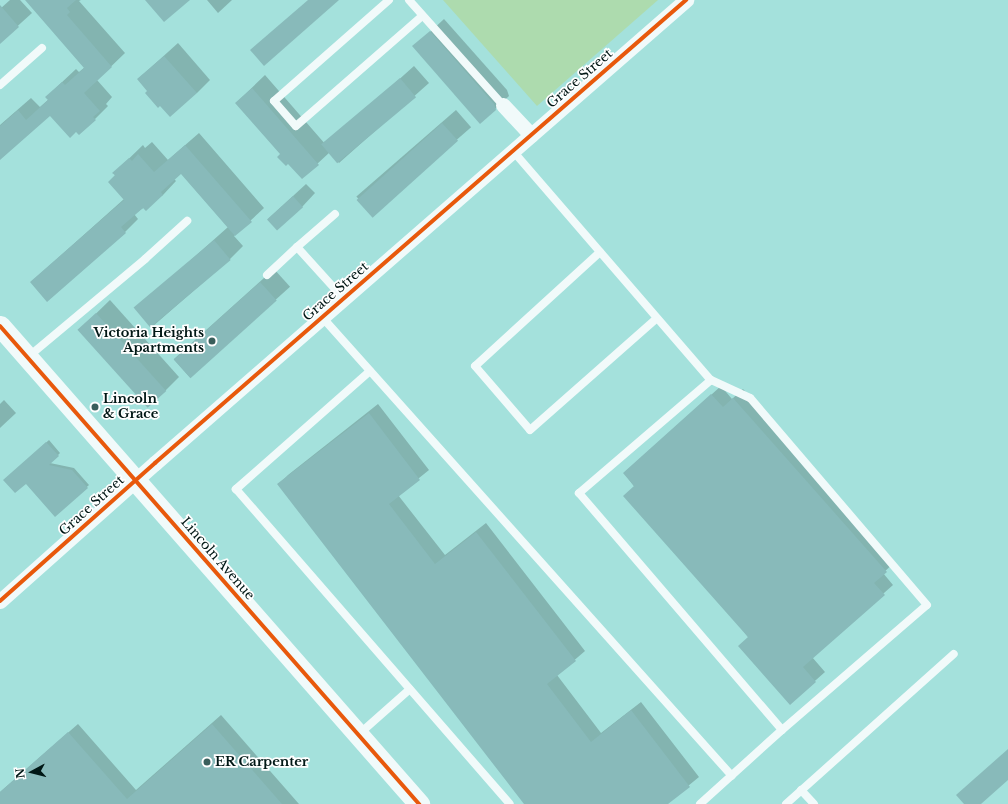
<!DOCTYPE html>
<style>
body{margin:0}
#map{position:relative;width:1008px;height:804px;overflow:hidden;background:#a4e1dc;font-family:"Libre Baskerville",serif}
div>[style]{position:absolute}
.green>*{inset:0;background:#addbae}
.shadow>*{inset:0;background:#0003;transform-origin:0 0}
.building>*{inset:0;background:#88baba;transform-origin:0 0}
.lane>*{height:8px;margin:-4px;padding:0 4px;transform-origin:4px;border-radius:4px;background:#f1fafa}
.street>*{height:15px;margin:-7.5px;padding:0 7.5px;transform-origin:7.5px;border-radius:7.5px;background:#f1fafa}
.secondary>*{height:21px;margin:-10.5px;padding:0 10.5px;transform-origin:10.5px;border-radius:10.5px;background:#f1fafa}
.cycleway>*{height:4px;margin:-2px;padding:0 2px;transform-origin:2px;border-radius:2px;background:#e8590c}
.dots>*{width:11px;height:11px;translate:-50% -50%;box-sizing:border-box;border:2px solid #fff;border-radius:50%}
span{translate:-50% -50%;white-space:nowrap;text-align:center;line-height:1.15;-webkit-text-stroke:3.5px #fff;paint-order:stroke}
.street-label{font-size:13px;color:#001715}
.poi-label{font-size:13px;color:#001715;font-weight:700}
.right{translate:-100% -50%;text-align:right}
.left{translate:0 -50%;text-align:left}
.north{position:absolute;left:12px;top:752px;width:40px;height:40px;-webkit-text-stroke:3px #fff;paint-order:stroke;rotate:263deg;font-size:11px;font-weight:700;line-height:16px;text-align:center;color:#001715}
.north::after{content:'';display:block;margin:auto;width:14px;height:18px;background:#001715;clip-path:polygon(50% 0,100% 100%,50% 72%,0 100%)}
</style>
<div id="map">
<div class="green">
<i style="clip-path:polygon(443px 0,658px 0,537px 106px)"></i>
</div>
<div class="shadow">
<i style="clip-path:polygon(10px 0,20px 0,32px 13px,0 42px,0 9px)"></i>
<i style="clip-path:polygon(36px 0,81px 0,79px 1px,125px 53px,97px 80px,112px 97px,106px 104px,108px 106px,95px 119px,50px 114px,0 159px,0 125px,31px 98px,40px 107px,49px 99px,47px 97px,60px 84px,76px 69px,79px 72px,85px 67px)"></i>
<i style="clip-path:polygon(207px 0,232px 0,218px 13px)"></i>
<i style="clip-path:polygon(444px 19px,507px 90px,509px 96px,495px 109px,414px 47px)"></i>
<i style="clip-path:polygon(178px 43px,210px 80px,197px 93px,148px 91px,138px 79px)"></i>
<i style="clip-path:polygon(414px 66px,429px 83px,339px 163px,330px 152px,302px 178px,236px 103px,265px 75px,326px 145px)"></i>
<i style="left:456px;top:110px;width:23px;height:132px;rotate:49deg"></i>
<i style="clip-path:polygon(199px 133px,264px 208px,234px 236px,243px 246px,230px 259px,152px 327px,136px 309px,228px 227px,181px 173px,174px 179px,176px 181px,163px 195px,134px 214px,138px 219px,125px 232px,31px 282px,124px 199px,114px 173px,143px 145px,145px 148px,152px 142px,168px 160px)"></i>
<i style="clip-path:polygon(306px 184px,315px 193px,302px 207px,268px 219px)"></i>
<i style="left:274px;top:269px;width:24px;height:135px;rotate:48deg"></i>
<i style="clip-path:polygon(110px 300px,179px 377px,165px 391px,79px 330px)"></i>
<i style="clip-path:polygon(721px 386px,732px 399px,743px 389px,895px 562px,883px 573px,893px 585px,812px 657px,825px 672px,790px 703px,748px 637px,624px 473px)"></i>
<i style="clip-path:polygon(4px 400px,16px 413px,0 428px,0 404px)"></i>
<i style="clip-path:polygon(378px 404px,429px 470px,398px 495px,445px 555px,486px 523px,585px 651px,557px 675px,601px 733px,641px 702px,699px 777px,666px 804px,526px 804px,279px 484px,288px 475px)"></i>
<i style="clip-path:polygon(49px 440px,60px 453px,50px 463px,74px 468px,89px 485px,55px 516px,26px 483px,5px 480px)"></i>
<i style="clip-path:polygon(221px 715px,299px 804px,0 804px,0 792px,78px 724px,136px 790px)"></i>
</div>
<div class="building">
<i style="clip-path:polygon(25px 0,76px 0,67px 8px,70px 12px,67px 15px,112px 67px,84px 93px,100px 111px,93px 117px,96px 120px,79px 135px,76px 132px,70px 138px,50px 116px,0 160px,0 126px,18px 110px,26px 120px,48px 100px,45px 97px,62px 82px,65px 85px,84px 68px)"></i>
<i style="clip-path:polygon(145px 0,190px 0,164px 22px)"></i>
<i style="clip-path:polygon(308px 0,339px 0,264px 66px,250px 50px)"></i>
<i style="clip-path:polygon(0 5px,19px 27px,0 44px)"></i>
<i style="clip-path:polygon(430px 31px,494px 104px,496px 110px,480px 124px,412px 46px)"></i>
<i style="clip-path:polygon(164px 56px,197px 93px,170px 117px,160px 106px,158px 108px,145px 93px,147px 91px,137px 79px)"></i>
<i style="left:400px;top:78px;width:25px;height:103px;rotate:50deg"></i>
<i style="clip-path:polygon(252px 88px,319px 165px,302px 179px,288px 164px,286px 166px,277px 157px,280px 154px,235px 103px)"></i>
<i style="left:442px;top:123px;width:24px;height:115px;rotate:48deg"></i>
<i style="clip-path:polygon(185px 145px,252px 222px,235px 236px,181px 174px,161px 192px,163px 195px,146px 211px,143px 208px,121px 227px,126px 233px,47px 302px,30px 282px,124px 200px,108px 182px,115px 175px,112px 173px,129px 158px,132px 161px,138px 154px,154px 172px)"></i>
<i style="left:293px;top:196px;width:15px;height:35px;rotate:48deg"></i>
<i style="left:214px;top:240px;width:26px;height:105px;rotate:50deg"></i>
<i style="left:260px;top:282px;width:25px;height:116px;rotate:48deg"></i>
<i style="left:96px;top:313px;width:105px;height:25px;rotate:48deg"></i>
<i style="clip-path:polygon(711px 394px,723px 407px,733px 398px,887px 572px,874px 583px,885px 595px,803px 667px,816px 682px,790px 705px,738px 646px,748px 637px,623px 496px,634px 486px,623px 473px)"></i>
<i style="clip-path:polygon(369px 413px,420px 480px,389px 504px,435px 564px,476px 532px,576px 661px,547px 684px,591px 742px,631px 710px,690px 787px,668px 804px,524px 804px,277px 484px)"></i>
<i style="clip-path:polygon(46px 442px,59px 456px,49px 465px,72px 470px,88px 488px,55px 517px,26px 484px,15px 493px,3px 480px)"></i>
<i style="clip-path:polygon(212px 724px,282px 804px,0 804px,0 792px,68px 732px,127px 799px)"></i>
<i style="clip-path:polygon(1008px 749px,1008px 780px,981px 804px,964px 804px,956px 795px)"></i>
</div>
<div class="lane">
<i style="left:389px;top:0;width:153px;rotate:138.7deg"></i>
<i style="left:274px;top:101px;width:33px;rotate:49deg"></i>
<i style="left:296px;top:126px;width:167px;rotate:-41.1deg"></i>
<i style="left:409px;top:0;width:141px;rotate:48.2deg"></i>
<i style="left:0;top:85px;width:56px;rotate:-41.4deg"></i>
<i style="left:513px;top:151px;width:303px;rotate:49.2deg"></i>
<i style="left:335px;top:214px;width:50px;rotate:139deg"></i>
<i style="left:297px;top:247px;width:70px;rotate:47.9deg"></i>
<i style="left:600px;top:252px;width:169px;rotate:137.6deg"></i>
<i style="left:475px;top:366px;width:84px;rotate:49.3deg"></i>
<i style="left:530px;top:430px;width:169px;rotate:-41.4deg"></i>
<i style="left:267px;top:275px;width:41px;rotate:-43deg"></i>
<i style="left:322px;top:317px;width:615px;rotate:48.23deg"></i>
<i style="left:28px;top:357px;width:153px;rotate:-39.9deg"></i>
<i style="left:145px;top:259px;width:57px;rotate:-42.1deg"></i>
<i style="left:370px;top:371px;width:179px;rotate:138.6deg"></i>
<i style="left:236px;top:489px;width:417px;rotate:49deg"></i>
<i style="left:358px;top:735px;width:69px;rotate:-41.5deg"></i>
<i style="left:801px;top:790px;width:19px;rotate:47deg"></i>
<i style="left:700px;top:804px;width:110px;rotate:-42.1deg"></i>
<i style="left:782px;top:730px;width:191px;rotate:-40.8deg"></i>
<i style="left:927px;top:605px;width:272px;rotate:-130.5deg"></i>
<i style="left:750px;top:398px;width:43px;rotate:-155.2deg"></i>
<i style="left:711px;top:380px;width:174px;rotate:139.4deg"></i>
<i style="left:579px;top:493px;width:312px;rotate:49.4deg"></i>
<i style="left:786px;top:804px;width:225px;rotate:-41.8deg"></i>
</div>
<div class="street">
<i style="left:503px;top:105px;width:41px;rotate:47deg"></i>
<i style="left:0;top:601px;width:208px;rotate:-41.7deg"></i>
<i style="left:155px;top:463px;width:705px;rotate:-41.09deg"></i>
</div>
<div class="secondary">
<i style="left:0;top:326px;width:636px;rotate:48.76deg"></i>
</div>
<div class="cycleway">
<i style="left:0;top:326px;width:636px;rotate:48.76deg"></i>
<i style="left:0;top:601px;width:208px;rotate:-41.7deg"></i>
<i style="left:155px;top:463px;width:705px;rotate:-41.09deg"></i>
</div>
<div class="dots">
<i style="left:212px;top:341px;background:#395e5b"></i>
<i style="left:95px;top:407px;background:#395e5b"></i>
<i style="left:207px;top:762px;background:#395e5b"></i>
</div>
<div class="street-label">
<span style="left:580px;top:79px;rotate:-41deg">Grace Street</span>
<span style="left:336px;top:292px;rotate:-41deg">Grace Street</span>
<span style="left:92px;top:506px;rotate:-42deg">Grace Street</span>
<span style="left:217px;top:559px;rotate:49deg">Lincoln Avenue</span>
</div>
<div class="poi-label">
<span class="right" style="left:204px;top:341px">Victoria Heights<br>Apartments</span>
<span class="left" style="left:103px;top:407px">Lincoln<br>&amp; Grace</span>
<span class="left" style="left:215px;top:762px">ER Carpenter</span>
</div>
<div class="north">N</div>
</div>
